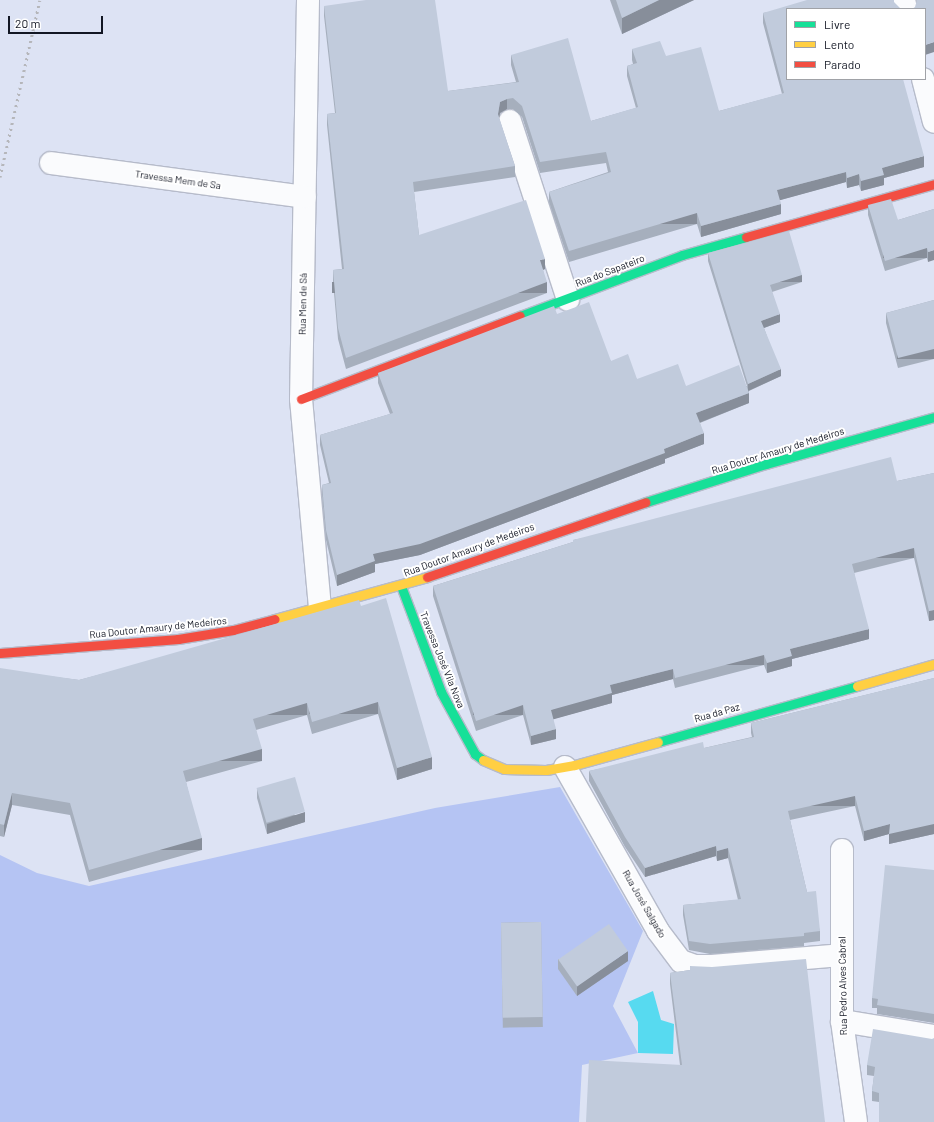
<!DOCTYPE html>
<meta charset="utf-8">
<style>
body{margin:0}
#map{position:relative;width:934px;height:1122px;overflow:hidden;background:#dde3f4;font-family:Barlow,sans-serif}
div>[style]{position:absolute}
.green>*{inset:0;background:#b5c4f3}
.water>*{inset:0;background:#57daf0}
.roads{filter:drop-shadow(1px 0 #b6bbca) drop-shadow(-1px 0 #b6bbca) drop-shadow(0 1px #b6bbca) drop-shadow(0 -1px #b6bbca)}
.street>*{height:22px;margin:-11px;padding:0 11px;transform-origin:11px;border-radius:11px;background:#fafbfd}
.fast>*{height:9px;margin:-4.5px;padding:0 4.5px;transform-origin:4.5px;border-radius:4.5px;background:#16e098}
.slow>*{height:9px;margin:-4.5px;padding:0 4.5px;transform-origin:4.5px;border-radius:4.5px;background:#ffcf43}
.jam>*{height:9px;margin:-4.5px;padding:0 4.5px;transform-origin:4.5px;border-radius:4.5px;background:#f24e42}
.rail>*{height:3px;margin-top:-1.5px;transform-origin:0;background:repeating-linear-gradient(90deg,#b5b6ba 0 2px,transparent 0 6px)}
.wall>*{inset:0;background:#a6afbd;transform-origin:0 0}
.shaded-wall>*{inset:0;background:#878e9a;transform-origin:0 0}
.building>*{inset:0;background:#c1cbdc;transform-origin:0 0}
span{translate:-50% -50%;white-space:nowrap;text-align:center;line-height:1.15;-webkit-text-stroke:4px #fff;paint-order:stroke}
.street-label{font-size:10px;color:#121623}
.legend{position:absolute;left:786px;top:8px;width:140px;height:72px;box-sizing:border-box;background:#fff;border:1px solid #a0a2a7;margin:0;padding:5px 7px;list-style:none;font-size:12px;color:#121623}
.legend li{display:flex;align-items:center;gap:8px;height:20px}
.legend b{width:20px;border:1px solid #a0a2a7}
.scale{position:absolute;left:8px;top:16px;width:95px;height:18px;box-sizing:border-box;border:2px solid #121623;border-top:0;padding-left:5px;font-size:12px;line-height:14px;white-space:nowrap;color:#121623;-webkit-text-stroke:3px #fff;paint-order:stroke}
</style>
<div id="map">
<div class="green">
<i style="clip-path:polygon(560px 787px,643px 931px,613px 1006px,638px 1053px,582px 1065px,579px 1122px,0 1122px,0 855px,37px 873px,89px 886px,435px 808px)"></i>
</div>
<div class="water">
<i style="clip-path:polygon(653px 991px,661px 1020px,674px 1024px,673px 1054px,638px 1053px,638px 1022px,628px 1002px)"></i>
</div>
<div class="roads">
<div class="street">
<i style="left:308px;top:0;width:399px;rotate:91deg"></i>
<i style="left:301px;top:399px;width:210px;rotate:84.8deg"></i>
<i style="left:904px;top:0;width:9px;rotate:77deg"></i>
<i style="left:923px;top:79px;width:44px;rotate:75.7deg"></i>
<i style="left:510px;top:121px;width:188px;rotate:72deg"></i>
<i style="left:51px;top:163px;width:256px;rotate:7.6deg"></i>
<i style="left:565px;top:767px;width:189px;rotate:60.4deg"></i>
<i style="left:658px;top:931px;width:38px;rotate:53deg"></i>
<i style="left:681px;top:961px;width:15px;rotate:20deg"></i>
<i style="left:695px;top:966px;width:16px"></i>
<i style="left:711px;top:966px;width:131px;rotate:-4.8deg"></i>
<i style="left:842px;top:850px;width:171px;rotate:90deg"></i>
<i style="left:842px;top:1021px;width:102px;rotate:82.1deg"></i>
<i style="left:842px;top:1021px;width:93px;rotate:9.3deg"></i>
</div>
<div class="fast">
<i style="left:520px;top:316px;width:173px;rotate:-20.6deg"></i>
<i style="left:682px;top:255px;width:66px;rotate:-15.7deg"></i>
<i style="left:646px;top:502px;width:126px;rotate:-17.6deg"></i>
<i style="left:766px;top:464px;width:174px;rotate:-15.6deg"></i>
<i style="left:401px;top:586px;width:113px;rotate:69.3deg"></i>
<i style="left:441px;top:692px;width:71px;rotate:61.3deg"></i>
<i style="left:475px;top:754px;width:10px;rotate:37deg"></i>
<i style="left:658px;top:742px;width:207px;rotate:-15.7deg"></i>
</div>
<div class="slow">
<i style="left:275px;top:619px;width:158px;rotate:-15.4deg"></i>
<i style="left:857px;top:686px;width:80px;rotate:-15.9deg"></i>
<i style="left:483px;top:760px;width:23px;rotate:23deg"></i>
<i style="left:504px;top:769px;width:42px;rotate:1.4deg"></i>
<i style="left:546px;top:770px;width:29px;rotate:-10deg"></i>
<i style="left:575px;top:765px;width:86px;rotate:-15.5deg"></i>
</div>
<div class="jam">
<i style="left:746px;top:237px;width:195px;rotate:-15.7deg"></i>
<i style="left:301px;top:399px;width:234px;rotate:-20.8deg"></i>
<i style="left:427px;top:577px;width:231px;rotate:-18.9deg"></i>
<i style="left:0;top:653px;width:179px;rotate:-4.5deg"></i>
<i style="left:178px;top:639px;width:56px;rotate:-9.3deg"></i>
<i style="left:233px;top:630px;width:43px;rotate:-14.7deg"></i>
</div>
</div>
<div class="rail">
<i style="left:0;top:177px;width:181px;rotate:-77.3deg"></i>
</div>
<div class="wall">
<i style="clip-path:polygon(610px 0,694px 0,622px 34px)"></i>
<i style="clip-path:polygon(324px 6px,448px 91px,516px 82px,511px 65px,511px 55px,591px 121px,636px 108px,627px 76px,627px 66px,633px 64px,632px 60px,632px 49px,666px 56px,719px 111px,782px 94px,763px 23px,763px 13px,787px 9px,924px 167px,884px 178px,884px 185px,861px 191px,859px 185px,847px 188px,846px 182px,780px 200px,781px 214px,701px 237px,697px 224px,569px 262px,549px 202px,549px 192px,608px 172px,606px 163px,540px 173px,522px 117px,513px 109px,507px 109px,500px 113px,499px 118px,515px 166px,515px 177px,414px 192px,419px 235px,545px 269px,543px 270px,547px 293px,346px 369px,338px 339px,333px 281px,333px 270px,342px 269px,327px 125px,327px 114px,335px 113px,324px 16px)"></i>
<i style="clip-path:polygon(868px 205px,898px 220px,934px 209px,928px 262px,927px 258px,885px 271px,868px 215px)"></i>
<i style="clip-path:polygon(708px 253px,802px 282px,772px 292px,780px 322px,764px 328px,781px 376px,749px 391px,749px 403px,700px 423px,704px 444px,665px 459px,665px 463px,420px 555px,375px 564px,375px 572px,337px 586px,326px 540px,322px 495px,322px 485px,329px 483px,320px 445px,320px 435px,390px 414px,378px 383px,378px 373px,557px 314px,611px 361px,637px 379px,686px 386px,747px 386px,708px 261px)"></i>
<i style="clip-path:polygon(934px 300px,934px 359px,898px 368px,886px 323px,886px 313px)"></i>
<i style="clip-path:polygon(934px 473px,934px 620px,929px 621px,914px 558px,854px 573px,869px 639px,792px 659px,792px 666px,767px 673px,764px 665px,675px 688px,673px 679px,612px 695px,612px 703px,553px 719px,556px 739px,531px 745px,523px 715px,476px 731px,433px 596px,433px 586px,573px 542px,573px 540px,897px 481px)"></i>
<i style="clip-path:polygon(361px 606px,432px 769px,397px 780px,378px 714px,312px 734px,307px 715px,256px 730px,262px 761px,186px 782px,202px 850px,89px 882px,70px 815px,12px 805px,4px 837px,0 836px,0 670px,79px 680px)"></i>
<i style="clip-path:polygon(934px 678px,934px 834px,889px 844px,889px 834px,864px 841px,855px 806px,790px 820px,807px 892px,820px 931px,820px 941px,804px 943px,804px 946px,710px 954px,689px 950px,683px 915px,683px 905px,738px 900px,728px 858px,717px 861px,716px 856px,645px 877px,625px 847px,589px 781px,589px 771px,704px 748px,752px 737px,751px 733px,751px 723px)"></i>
<i style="clip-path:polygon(257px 788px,305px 822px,267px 834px,257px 798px)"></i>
<i style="clip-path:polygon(934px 870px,934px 1023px,877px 1014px,877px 1008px,872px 1008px,872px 998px)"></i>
<i style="left:541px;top:922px;width:105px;height:40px;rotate:89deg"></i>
<i style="clip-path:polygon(558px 959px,628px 961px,577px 996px,558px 969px)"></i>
<i style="clip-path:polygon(690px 966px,825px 1122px,680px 1065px,670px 984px,670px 973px,690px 970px)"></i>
<i style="clip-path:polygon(932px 1039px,879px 1102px,872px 1101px,872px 1091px,874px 1076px,867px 1075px,867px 1065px)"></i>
</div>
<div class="shaded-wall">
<i style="clip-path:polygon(659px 0,694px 0,622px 34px,622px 18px)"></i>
<i style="clip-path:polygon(934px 42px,934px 52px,925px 55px,925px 45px)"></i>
<i style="clip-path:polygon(507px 99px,507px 109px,500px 113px,498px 124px,498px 114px,500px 102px)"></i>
<i style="clip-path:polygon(924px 156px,924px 167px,884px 178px,884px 185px,861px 191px,861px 181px,882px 168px)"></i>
<i style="clip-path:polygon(846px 172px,846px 182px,777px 201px,777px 190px)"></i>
<i style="clip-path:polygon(859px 174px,859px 185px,847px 188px,847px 178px)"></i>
<i style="clip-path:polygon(781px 204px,781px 214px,701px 237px,701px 226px)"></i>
<i style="left:697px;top:213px;width:11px;height:134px;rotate:90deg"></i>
<i style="left:927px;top:248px;width:10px;height:44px;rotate:90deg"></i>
<i style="clip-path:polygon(934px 250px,934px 260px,928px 262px,928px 252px)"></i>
<i style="clip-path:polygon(545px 259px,545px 269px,540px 271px,540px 260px)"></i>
<i style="left:802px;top:275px;width:7px;height:34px;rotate:90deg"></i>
<i style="left:547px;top:282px;width:11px;height:215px;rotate:90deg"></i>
<i style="clip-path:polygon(780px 314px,780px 322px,761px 329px,761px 321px)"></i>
<i style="left:934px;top:349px;width:10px;height:37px;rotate:90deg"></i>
<i style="clip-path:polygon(781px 369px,781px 376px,748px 391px,748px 384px)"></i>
<i style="clip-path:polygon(749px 393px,749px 403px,696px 424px,696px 413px)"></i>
<i style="clip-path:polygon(704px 433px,704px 444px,665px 459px,665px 463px,420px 555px,375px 564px,375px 572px,337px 586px,337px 575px,373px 554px,664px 449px)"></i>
<i style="left:914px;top:548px;width:10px;height:64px;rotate:90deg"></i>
<i style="clip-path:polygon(934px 610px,934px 620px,929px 621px,929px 611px)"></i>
<i style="clip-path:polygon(869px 629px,869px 639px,792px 659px,792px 666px,767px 673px,767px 663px,790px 649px)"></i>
<i style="left:764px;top:655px;width:10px;height:92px;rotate:90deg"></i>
<i style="clip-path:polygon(673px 669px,673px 679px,612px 695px,612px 703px,551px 720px,551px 710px,610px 685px)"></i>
<i style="left:378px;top:702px;width:12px;height:69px;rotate:90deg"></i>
<i style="left:307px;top:703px;width:12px;height:56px;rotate:90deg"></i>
<i style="left:523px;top:705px;width:10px;height:50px;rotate:90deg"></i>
<i style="clip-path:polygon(556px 729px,556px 739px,531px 745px,531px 736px)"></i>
<i style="left:262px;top:749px;width:12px;height:82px;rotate:90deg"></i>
<i style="clip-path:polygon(432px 757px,432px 769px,397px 780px,397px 768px)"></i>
<i style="clip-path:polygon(12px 793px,12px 805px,4px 837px,4px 825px)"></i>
<i style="left:855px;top:796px;width:10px;height:69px;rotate:90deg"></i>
<i style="clip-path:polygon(305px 812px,305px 822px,267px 834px,267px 824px)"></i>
<i style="clip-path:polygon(890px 824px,934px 824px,934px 834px,889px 844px,889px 834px,864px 841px,864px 831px)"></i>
<i style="left:202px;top:838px;width:12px;height:117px;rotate:90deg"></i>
<i style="clip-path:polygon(716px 846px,716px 856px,645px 877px,645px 868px)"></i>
<i style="clip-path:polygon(728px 848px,728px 858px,717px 861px,717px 851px)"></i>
<i style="clip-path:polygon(628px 951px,628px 961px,577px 996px,577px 986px)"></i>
</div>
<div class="building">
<i style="clip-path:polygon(366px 0,435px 0,448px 91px,519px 82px,511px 55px,568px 38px,591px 121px,638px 107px,627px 66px,637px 63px,632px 49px,660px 41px,666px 56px,701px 47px,719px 111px,784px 93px,763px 13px,807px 0,894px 0,894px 2px,901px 9px,787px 9px,787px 79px,903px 79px,924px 156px,882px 168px,884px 175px,861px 181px,859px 174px,847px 178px,846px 172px,777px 190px,781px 204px,701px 226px,697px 213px,569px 251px,549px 192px,611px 172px,606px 152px,540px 162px,522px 106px,513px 98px,507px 99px,500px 102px,498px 114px,515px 166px,413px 182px,419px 235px,526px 200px,545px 259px,540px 260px,547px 282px,346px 358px,338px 328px,333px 270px,344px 269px,327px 114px,336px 113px,324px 6px)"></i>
<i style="clip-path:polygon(616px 0,659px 0,622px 18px)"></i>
<i style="clip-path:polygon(917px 0,934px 0,934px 42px,925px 45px,925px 9px,912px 9px,915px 7px)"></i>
<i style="clip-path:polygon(891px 199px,898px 220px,934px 209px,934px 250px,928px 252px,927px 248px,885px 261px,868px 205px)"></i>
<i style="clip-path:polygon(789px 231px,802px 275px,770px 285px,780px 314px,761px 321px,781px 369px,748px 384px,708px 253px)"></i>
<i style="clip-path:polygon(934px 300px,934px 349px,898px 358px,886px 313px)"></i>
<i style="clip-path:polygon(589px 302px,611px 361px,628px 354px,637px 379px,678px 364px,686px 386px,739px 365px,749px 393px,696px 413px,704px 433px,664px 449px,665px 453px,420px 544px,373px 554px,375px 561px,337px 575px,326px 530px,322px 485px,331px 483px,320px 435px,393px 413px,378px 373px,554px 306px,557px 314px)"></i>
<i style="clip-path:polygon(891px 457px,897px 481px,934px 473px,934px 610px,929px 611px,914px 548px,852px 564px,869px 629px,790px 649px,792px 656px,767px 663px,764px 655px,675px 678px,673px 669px,610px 685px,612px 693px,551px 710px,556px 729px,531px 736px,523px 705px,476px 721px,433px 586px,573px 542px,573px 540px)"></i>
<i style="clip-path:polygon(386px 598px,432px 757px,397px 768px,378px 702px,312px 722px,307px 703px,253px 719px,262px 749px,183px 771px,202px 838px,89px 870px,70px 803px,12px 793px,4px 825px,0 824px,0 668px,79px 680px,359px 600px,361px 606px)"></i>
<i style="clip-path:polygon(934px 678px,934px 824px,889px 834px,890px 824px,864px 831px,855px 796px,788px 811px,807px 892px,816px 891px,820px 931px,804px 933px,804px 936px,710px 944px,689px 941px,683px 905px,741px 899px,728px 848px,717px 851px,716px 846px,645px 868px,625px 837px,589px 771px,703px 742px,704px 748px,754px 737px,751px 723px)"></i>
<i style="left:295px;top:777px;width:36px;height:40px;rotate:74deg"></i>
<i style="clip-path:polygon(885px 865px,934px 870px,934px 1014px,877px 1005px,878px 999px,872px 998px)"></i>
<i style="left:541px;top:922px;width:95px;height:40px;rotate:89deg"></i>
<i style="left:609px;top:924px;width:33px;height:62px;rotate:55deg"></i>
<i style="clip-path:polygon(806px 959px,825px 1122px,586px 1122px,589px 1060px,682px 1065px,670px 973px,690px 970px,690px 966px,712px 967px)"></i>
<i style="clip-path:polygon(873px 1029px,932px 1039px,934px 1038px,934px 1122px,879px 1122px,879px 1093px,872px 1091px,875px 1067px,867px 1065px)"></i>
</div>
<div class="street-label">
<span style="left:178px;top:180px;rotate:8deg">Travessa Mem de Sa</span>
<span style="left:610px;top:271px;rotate:-21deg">Rua do Sapateiro</span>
<span style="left:303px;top:304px;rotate:-89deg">Rua Men de Sá</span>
<span style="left:778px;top:451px;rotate:-17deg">Rua Doutor Amaury de Medeiros</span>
<span style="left:469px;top:550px;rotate:-20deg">Rua Doutor Amaury de Medeiros</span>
<span style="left:158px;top:628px;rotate:-6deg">Rua Doutor Amaury de Medeiros</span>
<span style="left:442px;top:660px;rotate:68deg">Travessa José Vila Nova</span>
<span style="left:717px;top:713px;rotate:-16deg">Rua da Paz</span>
<span style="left:644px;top:904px;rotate:60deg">Rua José Salgado</span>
<span style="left:843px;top:986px;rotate:-91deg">Rua Pedro Alves Cabral</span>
</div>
<ul class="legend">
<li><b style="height:5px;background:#16e098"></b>Livre</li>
<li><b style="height:5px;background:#ffcf43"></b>Lento</li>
<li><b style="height:5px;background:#f24e42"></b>Parado</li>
</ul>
<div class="scale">20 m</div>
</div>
